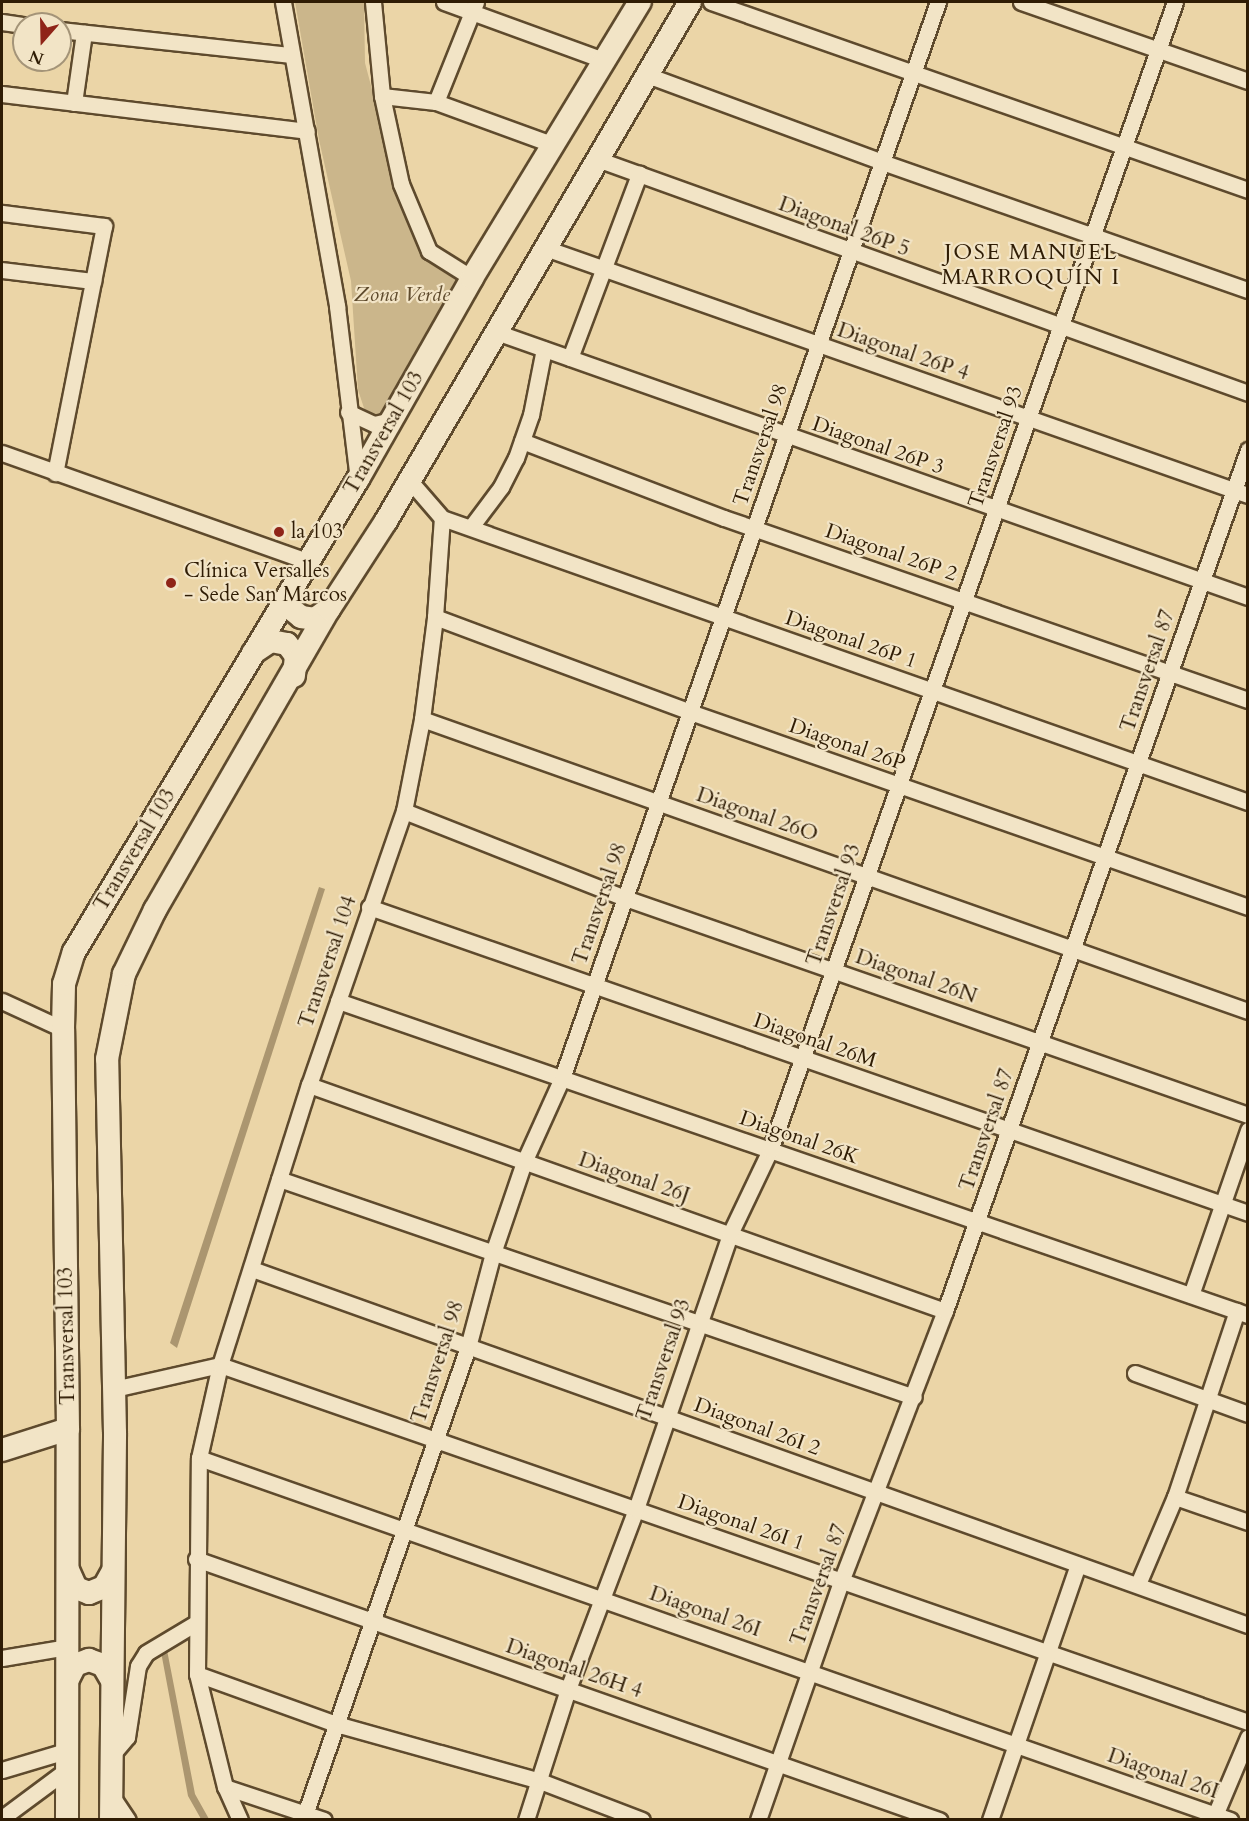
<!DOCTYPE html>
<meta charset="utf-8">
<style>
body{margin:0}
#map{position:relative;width:1249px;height:1821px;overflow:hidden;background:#ebd5a7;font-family:Cardo,serif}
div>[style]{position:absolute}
.green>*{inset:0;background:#cbb68b}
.water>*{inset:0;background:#ab9670}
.roads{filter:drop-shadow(2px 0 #5e4a2d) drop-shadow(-2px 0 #5e4a2d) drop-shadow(0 2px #5e4a2d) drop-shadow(0 -2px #5e4a2d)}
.street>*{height:15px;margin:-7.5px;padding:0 7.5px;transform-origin:7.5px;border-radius:7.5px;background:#f2e4c6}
.secondary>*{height:22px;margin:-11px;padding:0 11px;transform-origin:11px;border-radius:11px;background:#f2e4c6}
.dots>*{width:16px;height:16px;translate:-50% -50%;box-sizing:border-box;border:3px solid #f2e4c6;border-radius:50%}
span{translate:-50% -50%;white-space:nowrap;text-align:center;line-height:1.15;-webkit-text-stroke:4.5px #f2e4c6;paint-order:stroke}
.street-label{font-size:21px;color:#2f1c04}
.park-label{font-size:21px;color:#5e4a2c;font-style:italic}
.poi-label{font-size:21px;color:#2f1c04}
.left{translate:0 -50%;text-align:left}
.neighbourhood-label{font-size:22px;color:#2f1c04;letter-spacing:1.5px}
.frame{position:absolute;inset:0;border:3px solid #2f1c04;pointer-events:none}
.north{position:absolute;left:12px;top:12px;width:60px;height:60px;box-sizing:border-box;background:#f2e4c6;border:2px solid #a49478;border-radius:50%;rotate:200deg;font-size:16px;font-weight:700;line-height:24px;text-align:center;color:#2f1c04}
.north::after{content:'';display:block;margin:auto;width:21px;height:27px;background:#8f2418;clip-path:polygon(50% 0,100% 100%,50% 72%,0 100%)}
</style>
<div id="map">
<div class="green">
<i style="clip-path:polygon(295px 2px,364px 2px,365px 63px,398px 187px,427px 252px,468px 278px,390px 416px,366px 414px,358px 390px,351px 281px,319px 140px)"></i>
</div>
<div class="water">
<i style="clip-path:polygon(319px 887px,325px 889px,177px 1348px,170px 1343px)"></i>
<i style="clip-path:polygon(167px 1650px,195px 1794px,209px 1819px,201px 1819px,188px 1796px,161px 1652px)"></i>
</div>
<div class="roads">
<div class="street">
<i style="left:283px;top:2px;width:309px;rotate:79.9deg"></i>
<i style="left:337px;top:306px;width:174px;rotate:83.1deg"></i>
<i style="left:373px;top:2px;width:94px;rotate:84.5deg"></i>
<i style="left:382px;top:96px;width:90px;rotate:77.8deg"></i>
<i style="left:401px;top:184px;width:73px;rotate:67.3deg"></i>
<i style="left:429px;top:251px;width:51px;rotate:32.1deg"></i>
<i style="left:444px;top:2px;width:172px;rotate:20deg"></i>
<i style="left:711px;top:2px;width:569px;rotate:19.29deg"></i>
<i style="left:1021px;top:2px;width:240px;rotate:19.2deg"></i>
<i style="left:2px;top:22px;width:22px;rotate:8deg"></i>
<i style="left:60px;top:30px;width:233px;rotate:6.2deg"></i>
<i style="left:647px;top:75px;width:251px;rotate:20.3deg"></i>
<i style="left:882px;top:162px;width:388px;rotate:19.3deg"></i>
<i style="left:2px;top:94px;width:307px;rotate:6.9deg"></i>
<i style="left:382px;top:96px;width:54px;rotate:6.3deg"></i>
<i style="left:436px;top:102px;width:126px;rotate:20deg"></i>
<i style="left:436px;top:102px;width:108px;rotate:-68.2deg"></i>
<i style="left:74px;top:103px;width:71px;rotate:-81.9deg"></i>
<i style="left:597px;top:159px;width:692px;rotate:19.77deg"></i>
<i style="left:2px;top:213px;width:103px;rotate:7.3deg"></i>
<i style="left:104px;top:226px;width:252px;rotate:101.2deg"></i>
<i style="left:545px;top:248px;width:745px;rotate:19.36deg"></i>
<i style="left:2px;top:270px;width:92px;rotate:6.9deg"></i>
<i style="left:496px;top:332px;width:797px;rotate:19.41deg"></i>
<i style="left:570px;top:358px;width:197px;rotate:-69.4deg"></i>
<i style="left:348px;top:412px;width:29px;rotate:25deg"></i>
<i style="left:374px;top:424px;width:18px;rotate:-13deg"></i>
<i style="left:522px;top:441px;width:216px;rotate:20.9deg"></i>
<i style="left:724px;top:518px;width:555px;rotate:19.15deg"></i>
<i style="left:2px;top:453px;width:326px;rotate:19.5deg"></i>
<i style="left:442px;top:518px;width:855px;rotate:19.41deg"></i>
<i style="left:471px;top:527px;width:50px;rotate:-53.1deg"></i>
<i style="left:501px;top:487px;width:33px;rotate:-63deg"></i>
<i style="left:516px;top:458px;width:46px;rotate:-70.8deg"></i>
<i style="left:531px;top:415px;width:67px;rotate:-78.9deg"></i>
<i style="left:435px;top:617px;width:272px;rotate:20.4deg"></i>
<i style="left:690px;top:712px;width:591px;rotate:19.26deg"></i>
<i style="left:422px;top:719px;width:876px;rotate:19.47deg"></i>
<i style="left:404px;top:811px;width:238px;rotate:21.5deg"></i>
<i style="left:625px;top:898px;width:660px;rotate:19.2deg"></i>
<i style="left:369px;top:907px;width:931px;rotate:19.19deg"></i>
<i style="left:2px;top:1001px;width:67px;rotate:24.7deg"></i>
<i style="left:338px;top:1001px;width:963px;rotate:19.04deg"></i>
<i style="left:309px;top:1085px;width:675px;rotate:19.56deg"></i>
<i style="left:279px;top:1179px;width:671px;rotate:18.95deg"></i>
<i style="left:252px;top:1269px;width:1058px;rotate:19.67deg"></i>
<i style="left:1191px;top:1295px;width:175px;rotate:-70.9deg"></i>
<i style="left:1135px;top:1373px;width:120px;rotate:19.9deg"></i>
<i style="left:114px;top:1389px;width:109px;rotate:-12.8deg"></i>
<i style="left:220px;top:1365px;width:1088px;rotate:19.15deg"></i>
<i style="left:199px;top:1458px;width:1093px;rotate:19.35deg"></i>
<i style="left:1175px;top:1497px;width:77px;rotate:18.9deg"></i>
<i style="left:196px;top:1559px;width:788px;rotate:19.36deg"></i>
<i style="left:1138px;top:1584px;width:95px;rotate:-67deg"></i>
<i style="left:1175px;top:1497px;width:196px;rotate:-71.6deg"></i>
<i style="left:2px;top:1658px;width:67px;rotate:-9.5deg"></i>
<i style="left:197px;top:1674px;width:148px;rotate:19.8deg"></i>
<i style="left:336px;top:1724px;width:212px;rotate:15.6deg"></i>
<i style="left:540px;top:1781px;width:109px;rotate:20.9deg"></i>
<i style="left:111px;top:1756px;width:25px;rotate:-50deg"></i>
<i style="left:127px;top:1737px;width:72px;rotate:-81.2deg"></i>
<i style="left:138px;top:1666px;width:15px;rotate:-58deg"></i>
<i style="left:146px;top:1653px;width:58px;rotate:-31deg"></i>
<i style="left:2px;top:1770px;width:70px;rotate:-16.6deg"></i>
<i style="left:225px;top:1787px;width:104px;rotate:18.4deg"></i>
<i style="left:111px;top:1795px;width:30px;rotate:56deg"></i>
<i style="left:2px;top:1818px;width:82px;rotate:-36.6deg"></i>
<i style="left:240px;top:1820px;width:36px;rotate:-114deg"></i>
<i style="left:225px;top:1787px;width:116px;rotate:-103.9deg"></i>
<i style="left:197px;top:1674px;width:216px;rotate:-89.5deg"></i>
<i style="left:199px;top:1458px;width:95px;rotate:-77.3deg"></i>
<i style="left:220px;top:1365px;width:294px;rotate:-72.4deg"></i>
<i style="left:309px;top:1085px;width:290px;rotate:-70.9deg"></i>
<i style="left:404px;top:811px;width:94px;rotate:-78.9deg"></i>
<i style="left:422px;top:719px;width:103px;rotate:-82.7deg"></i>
<i style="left:435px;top:617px;width:99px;rotate:-86deg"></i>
<i style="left:442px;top:518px;width:49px;rotate:-130.9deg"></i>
<i style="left:303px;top:1820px;width:501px;rotate:-70.77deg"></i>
<i style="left:468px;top:1347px;width:97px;rotate:-75.1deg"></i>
<i style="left:493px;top:1253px;width:96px;rotate:-71.2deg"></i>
<i style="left:524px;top:1162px;width:92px;rotate:-65.7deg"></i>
<i style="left:562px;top:1078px;width:1140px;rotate:-70.74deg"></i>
<i style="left:526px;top:1820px;width:138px;rotate:-72.2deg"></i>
<i style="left:568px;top:1689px;width:192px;rotate:-69.3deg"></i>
<i style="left:636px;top:1509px;width:291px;rotate:-71.1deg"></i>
<i style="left:730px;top:1234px;width:93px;rotate:-64.5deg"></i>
<i style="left:770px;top:1150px;width:1217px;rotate:-70.57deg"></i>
<i style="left:758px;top:1820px;width:255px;rotate:-70.8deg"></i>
<i style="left:842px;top:1579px;width:287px;rotate:-69deg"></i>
<i style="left:945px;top:1311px;width:913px;rotate:-70.61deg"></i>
<i style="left:990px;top:1820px;width:270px;rotate:-71deg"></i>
<i style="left:1213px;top:1820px;width:90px;rotate:-67.1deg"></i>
</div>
<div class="secondary">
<i style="left:288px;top:596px;width:12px;rotate:81deg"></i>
<i style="left:290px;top:608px;width:14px;rotate:39deg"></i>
<i style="left:301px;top:617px;width:14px;rotate:8deg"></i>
<i style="left:315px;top:619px;width:17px;rotate:-36deg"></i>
<i style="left:253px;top:653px;width:22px;rotate:-34deg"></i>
<i style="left:271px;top:641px;width:16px;rotate:11deg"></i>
<i style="left:287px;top:644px;width:15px;rotate:53deg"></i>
<i style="left:296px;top:656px;width:20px;rotate:96deg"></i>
<i style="left:2px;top:1450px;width:69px;rotate:-17.7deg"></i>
<i style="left:68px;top:1570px;width:20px;rotate:66deg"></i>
<i style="left:76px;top:1588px;width:14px;rotate:21deg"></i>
<i style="left:89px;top:1593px;width:16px;rotate:-22deg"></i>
<i style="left:104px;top:1587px;width:18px;rotate:-61deg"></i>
<i style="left:68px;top:1679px;width:16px;rotate:-63deg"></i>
<i style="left:75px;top:1665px;width:15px;rotate:-20deg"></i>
<i style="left:89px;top:1660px;width:15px;rotate:20deg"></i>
<i style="left:103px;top:1665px;width:16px;rotate:60deg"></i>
<i style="left:67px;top:1820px;width:391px;rotate:-89.9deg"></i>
<i style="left:68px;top:1429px;width:400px;rotate:-90.7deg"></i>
<i style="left:63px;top:1029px;width:45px;rotate:-88.7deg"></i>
<i style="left:64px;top:984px;width:34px;rotate:-73deg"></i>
<i style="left:74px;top:952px;width:552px;rotate:-59.02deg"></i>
<i style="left:358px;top:479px;width:231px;rotate:-60.4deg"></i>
<i style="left:472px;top:278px;width:323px;rotate:-58.7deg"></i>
<i style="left:111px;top:1820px;width:387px;rotate:-89.4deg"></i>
<i style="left:115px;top:1433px;width:374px;rotate:-91.2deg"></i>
<i style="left:107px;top:1059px;width:87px;rotate:-78.7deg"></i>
<i style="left:124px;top:974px;width:71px;rotate:-64.2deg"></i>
<i style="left:155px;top:910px;width:348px;rotate:-60deg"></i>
<i style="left:329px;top:609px;width:105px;rotate:-57.1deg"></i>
<i style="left:386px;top:521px;width:601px;rotate:-59.64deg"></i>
</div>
</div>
<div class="dots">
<i style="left:279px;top:532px;background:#8f2418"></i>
<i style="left:171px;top:583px;background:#8f2418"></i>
</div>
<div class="street-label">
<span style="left:844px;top:227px;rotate:20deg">Diagonal 26P 5</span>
<span style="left:903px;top:352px;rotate:19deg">Diagonal 26P 4</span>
<span style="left:384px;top:433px;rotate:-60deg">Transversal 103</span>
<span style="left:761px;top:445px;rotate:-71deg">Transversal 98</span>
<span style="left:878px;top:446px;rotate:19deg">Diagonal 26P 3</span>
<span style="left:996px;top:447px;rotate:-71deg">Transversal 93</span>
<span style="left:891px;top:553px;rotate:19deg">Diagonal 26P 2</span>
<span style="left:851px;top:640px;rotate:19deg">Diagonal 26P 1</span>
<span style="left:1148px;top:671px;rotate:-71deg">Transversal 87</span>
<span style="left:847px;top:745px;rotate:19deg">Diagonal 26P</span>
<span style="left:757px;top:815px;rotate:19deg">Diagonal 26O</span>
<span style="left:135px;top:850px;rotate:-59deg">Transversal 103</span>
<span style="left:600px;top:904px;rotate:-71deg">Transversal 98</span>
<span style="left:834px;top:905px;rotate:-71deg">Transversal 93</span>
<span style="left:328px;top:962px;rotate:-71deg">Transversal 104</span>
<span style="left:916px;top:977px;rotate:19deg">Diagonal 26N</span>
<span style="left:815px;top:1041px;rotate:19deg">Diagonal 26M</span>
<span style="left:987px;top:1130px;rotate:-71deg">Transversal 87</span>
<span style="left:799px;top:1138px;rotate:19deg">Diagonal 26K</span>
<span style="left:634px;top:1178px;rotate:19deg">Diagonal 26J</span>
<span style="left:67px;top:1336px;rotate:-91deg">Transversal 103</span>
<span style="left:664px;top:1360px;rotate:-71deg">Transversal 93</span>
<span style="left:438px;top:1362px;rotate:-72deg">Transversal 98</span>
<span style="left:757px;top:1427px;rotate:20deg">Diagonal 26I 2</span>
<span style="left:741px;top:1523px;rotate:19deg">Diagonal 26I 1</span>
<span style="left:819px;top:1585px;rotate:-70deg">Transversal 87</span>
<span style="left:705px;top:1612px;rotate:19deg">Diagonal 26I</span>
<span style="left:574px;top:1669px;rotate:19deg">Diagonal 26H 4</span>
<span style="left:1163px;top:1774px;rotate:19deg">Diagonal 26I</span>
</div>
<div class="park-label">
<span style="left:402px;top:295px">Zona Verde</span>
</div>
<div class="poi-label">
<span class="left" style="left:291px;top:532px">la 103</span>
<span class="left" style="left:184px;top:583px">Clínica Versalles<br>- Sede San Marcos</span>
</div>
<div class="neighbourhood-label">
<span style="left:1031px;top:265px">JOSE MANUEL<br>MARROQUÍN I</span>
</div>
<div class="frame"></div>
<div class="north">N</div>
</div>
